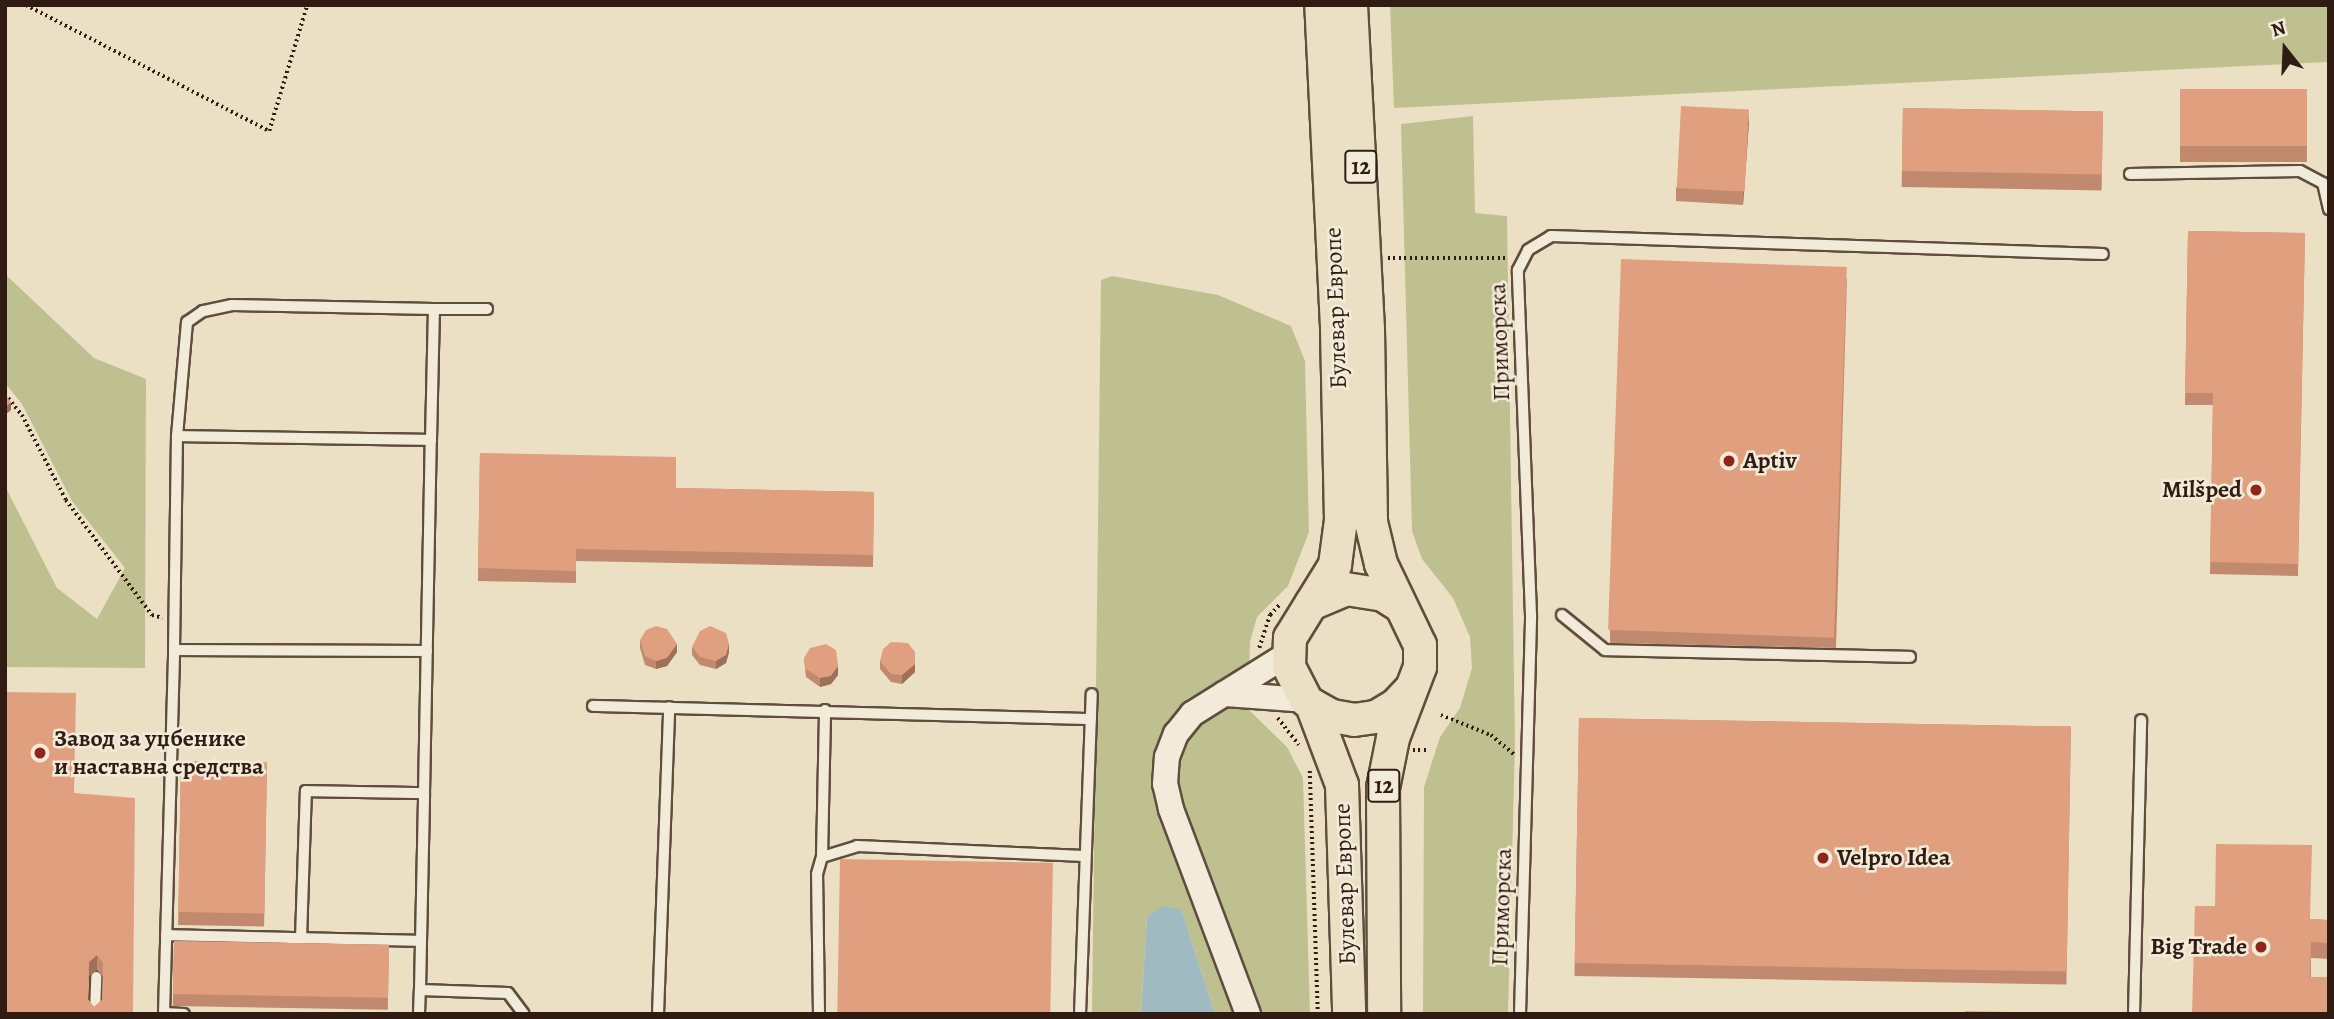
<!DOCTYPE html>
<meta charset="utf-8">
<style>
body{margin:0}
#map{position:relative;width:2334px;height:1019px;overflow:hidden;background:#ece0c4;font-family:Alegreya,serif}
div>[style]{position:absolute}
.green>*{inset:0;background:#bfc08f}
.water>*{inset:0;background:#9fbac0}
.path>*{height:3.5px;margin-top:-1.75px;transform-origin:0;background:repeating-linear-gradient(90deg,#301c12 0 2px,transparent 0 5.5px)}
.roads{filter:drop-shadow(2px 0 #5f4d3e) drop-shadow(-2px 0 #5f4d3e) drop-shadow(0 2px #5f4d3e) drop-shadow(0 -2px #5f4d3e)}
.service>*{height:10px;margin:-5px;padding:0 5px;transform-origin:5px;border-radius:5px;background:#f3ebd9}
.tertiary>*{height:24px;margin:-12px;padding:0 12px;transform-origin:12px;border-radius:12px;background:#f3ebd9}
.primary>*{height:32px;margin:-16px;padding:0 16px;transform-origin:16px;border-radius:16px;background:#ece0c4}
.wall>*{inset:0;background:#c18a6e;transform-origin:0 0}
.shaded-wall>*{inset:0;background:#9d705a}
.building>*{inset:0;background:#e0a080;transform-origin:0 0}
.dots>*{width:19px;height:19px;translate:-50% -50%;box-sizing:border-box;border:4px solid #f3ebd9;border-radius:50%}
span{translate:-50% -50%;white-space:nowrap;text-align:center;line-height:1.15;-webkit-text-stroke:5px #f3ebd9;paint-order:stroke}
.shield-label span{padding:2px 5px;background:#f3ebd9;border:2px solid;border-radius:5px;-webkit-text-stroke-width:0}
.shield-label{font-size:23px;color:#301c12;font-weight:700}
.street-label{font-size:24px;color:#301c12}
.poi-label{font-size:24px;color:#301c12;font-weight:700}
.left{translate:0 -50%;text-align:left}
.right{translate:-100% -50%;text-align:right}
.frame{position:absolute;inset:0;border:7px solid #301c12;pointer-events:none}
.north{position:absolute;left:2250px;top:14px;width:70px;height:70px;-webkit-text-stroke:5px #f3ebd9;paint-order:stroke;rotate:342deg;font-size:19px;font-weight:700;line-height:28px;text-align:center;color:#301c12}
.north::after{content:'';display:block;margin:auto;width:24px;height:32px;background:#301c12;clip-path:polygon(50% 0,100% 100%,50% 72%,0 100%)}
</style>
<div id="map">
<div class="green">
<i style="clip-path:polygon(1390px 5px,2329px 5px,2329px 62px,1394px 108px)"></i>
<i style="clip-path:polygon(1473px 116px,1475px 213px,1507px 216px,1515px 743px,1508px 1014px,1423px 1014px,1424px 787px,1440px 737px,1460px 708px,1472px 668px,1470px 637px,1453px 598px,1422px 559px,1412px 531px,1401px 124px)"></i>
<i style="clip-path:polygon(5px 274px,94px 358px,146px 379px,145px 668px,5px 667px,5px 486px,57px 588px,97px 619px,125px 568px,72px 501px,22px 404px,5px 383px)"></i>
<i style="clip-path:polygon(1112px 276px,1218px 295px,1291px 326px,1305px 361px,1309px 532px,1288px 586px,1257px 617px,1250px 642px,1248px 709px,1287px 747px,1303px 778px,1310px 1014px,1215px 1014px,1181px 909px,1147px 917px,1141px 1014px,1092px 1014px,1101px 280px)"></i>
</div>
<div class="water">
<i style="clip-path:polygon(1163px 906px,1181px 909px,1215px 1014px,1141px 1014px,1147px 917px)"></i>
</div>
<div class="path">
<i style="left:26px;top:5px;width:274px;rotate:27.4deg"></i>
<i style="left:269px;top:131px;width:132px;rotate:-73.2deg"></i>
<i style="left:1388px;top:258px;width:120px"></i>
<i style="left:5px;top:394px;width:27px;rotate:51deg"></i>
<i style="left:22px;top:415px;width:96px;rotate:62.6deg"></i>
<i style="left:66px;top:500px;width:144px;rotate:53.2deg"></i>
<i style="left:152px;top:615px;width:11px;rotate:15deg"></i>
<i style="left:1259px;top:648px;width:35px;rotate:-72deg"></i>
<i style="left:1270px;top:615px;width:16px;rotate:-47deg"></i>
<i style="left:1441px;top:715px;width:54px;rotate:21.8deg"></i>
<i style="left:1491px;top:735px;width:31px;rotate:40deg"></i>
<i style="left:1278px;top:718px;width:34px;rotate:52deg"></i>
<i style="left:1413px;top:750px;width:13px"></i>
<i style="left:1310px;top:771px;width:243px;rotate:88.1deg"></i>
</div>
<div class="roads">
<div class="service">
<i style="left:2130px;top:174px;width:170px;rotate:-1deg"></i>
<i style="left:2300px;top:171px;width:26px;rotate:28deg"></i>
<i style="left:2323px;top:183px;width:27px;rotate:77deg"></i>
<i style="left:434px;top:309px;width:53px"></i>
<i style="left:1562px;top:615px;width:55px;rotate:39.1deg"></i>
<i style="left:1605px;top:650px;width:305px;rotate:1.3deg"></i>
<i style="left:174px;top:650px;width:214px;rotate:-89.2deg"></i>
<i style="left:593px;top:706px;width:498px;rotate:1.5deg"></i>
<i style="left:822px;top:857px;width:147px;rotate:-88.8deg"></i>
<i style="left:166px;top:935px;width:255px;rotate:1.3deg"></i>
<i style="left:301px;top:939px;width:148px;rotate:-88.1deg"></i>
<i style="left:306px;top:791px;width:118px;rotate:1deg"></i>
<i style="left:420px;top:990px;width:88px;rotate:2deg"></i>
<i style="left:508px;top:993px;width:26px;rotate:53deg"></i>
<i style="left:164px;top:1013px;width:20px;rotate:3deg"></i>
<i style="left:95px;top:1014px;width:37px;rotate:-88deg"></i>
<i style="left:164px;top:1014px;width:364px;rotate:-88.4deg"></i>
<i style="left:174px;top:650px;width:253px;rotate:0.2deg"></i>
<i style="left:419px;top:1014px;width:24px;rotate:-88deg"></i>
<i style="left:420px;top:990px;width:197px;rotate:-88.8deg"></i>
<i style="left:424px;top:793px;width:353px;rotate:-88.9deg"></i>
<i style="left:431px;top:440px;width:131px;rotate:-88.7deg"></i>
<i style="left:434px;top:309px;width:202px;rotate:-178.9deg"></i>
<i style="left:232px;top:305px;width:30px;rotate:168deg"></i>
<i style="left:203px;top:311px;width:19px;rotate:145deg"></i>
<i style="left:187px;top:322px;width:114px;rotate:95deg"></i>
<i style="left:177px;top:436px;width:254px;rotate:0.9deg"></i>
<i style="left:658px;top:1014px;width:307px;rotate:-87.9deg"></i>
<i style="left:819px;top:1014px;width:140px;rotate:-90.8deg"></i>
<i style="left:817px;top:874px;width:18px;rotate:-74deg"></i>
<i style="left:822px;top:857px;width:37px;rotate:-17deg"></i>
<i style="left:857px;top:846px;width:228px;rotate:2.5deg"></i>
<i style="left:1080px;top:1014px;width:320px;rotate:-87.9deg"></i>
<i style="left:1520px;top:1014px;width:399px;rotate:-88.4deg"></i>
<i style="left:1531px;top:615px;width:345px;rotate:-92.2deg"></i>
<i style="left:1518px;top:270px;width:22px;rotate:-63deg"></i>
<i style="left:1528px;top:250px;width:27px;rotate:-31deg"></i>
<i style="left:1551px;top:236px;width:552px;rotate:1.87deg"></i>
<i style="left:2134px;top:1014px;width:294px;rotate:-88.6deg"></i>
</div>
<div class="tertiary">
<i style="left:1224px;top:694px;width:82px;rotate:4.2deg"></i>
<i style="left:1248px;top:1014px;width:219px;rotate:-110.6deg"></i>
<i style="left:1171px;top:809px;width:26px;rotate:-103deg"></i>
<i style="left:1165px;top:784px;width:27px;rotate:-86deg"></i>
<i style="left:1167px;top:757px;width:25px;rotate:-69deg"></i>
<i style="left:1176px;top:734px;width:26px;rotate:-51deg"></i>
<i style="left:1192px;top:714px;width:113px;rotate:-32deg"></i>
</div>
<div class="primary">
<i style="left:1351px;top:5px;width:325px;rotate:87deg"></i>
<i style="left:1368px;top:330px;width:192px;rotate:89.1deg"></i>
<i style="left:1371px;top:522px;width:43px;rotate:76.6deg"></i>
<i style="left:1381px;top:564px;width:90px;rotate:64.3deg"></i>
<i style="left:1420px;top:645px;width:22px;rotate:90deg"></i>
<i style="left:1420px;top:667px;width:76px;rotate:110.8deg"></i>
<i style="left:1393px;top:738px;width:51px;rotate:101.3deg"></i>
<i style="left:1383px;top:788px;width:226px;rotate:89.7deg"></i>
<i style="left:1311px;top:604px;width:38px;rotate:-23deg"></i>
<i style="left:1346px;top:589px;width:37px;rotate:9deg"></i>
<i style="left:1383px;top:595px;width:19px;rotate:32deg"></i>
<i style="left:1306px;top:700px;width:38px;rotate:-117deg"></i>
<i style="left:1289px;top:666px;width:28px;rotate:-88deg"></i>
<i style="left:1290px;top:638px;width:86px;rotate:-58.3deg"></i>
<i style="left:1335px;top:565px;width:45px;rotate:-82.4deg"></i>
<i style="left:1341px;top:520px;width:193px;rotate:-91.2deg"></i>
<i style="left:1337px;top:327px;width:322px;rotate:-92.8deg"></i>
<i style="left:1312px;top:705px;width:85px;rotate:69.4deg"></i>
<i style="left:1342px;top:785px;width:229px;rotate:88.2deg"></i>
<i style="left:1312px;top:705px;width:23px;rotate:29deg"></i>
<i style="left:1332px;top:716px;width:22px;rotate:10deg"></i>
<i style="left:1354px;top:720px;width:22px;rotate:-8deg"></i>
<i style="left:1376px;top:717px;width:23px;rotate:-31deg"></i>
<i style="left:1396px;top:705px;width:19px;rotate:-47deg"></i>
</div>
</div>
<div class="wall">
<i style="left:2180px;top:89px;width:127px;height:73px"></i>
<i style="left:1903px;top:108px;width:200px;height:79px;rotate:1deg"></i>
<i style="clip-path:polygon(1749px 122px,1743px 205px,1676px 201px,1676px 188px)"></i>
<i style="clip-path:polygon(2188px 231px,2305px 233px,2298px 576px,2210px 574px,2213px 405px,2185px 405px)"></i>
<i style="clip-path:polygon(1847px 278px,1836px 648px,1610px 643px,1610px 630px)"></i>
<i style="clip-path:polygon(480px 453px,676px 488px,874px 492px,873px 567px,576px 561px,576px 583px,478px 581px)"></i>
<i style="clip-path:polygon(640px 640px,677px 652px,667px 666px,656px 669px,645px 665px,640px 648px)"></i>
<i style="clip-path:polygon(692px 647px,729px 652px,726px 663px,716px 669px,700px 665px,692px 655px)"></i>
<i style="clip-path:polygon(915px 652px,915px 672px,902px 684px,891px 682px,880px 669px,880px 661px)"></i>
<i style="clip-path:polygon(804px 658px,838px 675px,831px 684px,820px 687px,806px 677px)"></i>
<i style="left:1579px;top:718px;width:492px;height:258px;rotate:1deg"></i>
<i style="left:181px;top:761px;width:86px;height:164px;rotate:1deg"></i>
<i style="clip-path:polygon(evenodd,75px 793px,133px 1014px,5px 1014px,75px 793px,97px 970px,103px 977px,102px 1000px,94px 1007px,88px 1000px,89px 976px,97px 970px)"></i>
<i style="clip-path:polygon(2195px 906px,2310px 919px,2329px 920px,2329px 959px,2311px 958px,2311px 977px,2329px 1014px)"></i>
<i style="left:174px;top:941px;width:215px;height:65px;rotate:1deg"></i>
</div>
<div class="shaded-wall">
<i style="clip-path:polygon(1749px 110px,1749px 122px,1743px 205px,1743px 192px)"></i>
<i style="clip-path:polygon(11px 402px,11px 410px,5px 415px,5px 407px)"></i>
<i style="clip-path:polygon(677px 644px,677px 652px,667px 666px,656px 669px,656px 661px)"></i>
<i style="clip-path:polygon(729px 644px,729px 652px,726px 663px,716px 669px,716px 661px)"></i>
<i style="clip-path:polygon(915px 664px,915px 672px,902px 684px,902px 675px)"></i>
<i style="clip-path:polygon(838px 666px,838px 675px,831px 684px,820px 687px,820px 678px)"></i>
<i style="clip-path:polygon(97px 955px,97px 970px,89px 976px,89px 962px)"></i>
</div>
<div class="building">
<i style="left:2180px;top:89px;width:127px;height:57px"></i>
<i style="left:1681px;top:106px;width:68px;height:82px;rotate:3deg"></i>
<i style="left:1903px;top:108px;width:200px;height:63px;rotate:1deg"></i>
<i style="clip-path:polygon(2188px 231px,2305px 233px,2298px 564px,2210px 562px,2213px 393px,2185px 393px)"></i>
<i style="left:1621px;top:259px;width:226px;height:371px;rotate:2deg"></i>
<i style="clip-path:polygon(5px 394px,11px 402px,5px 407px)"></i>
<i style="clip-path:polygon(480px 453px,676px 457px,676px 488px,874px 492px,873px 555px,576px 549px,576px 571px,478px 568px)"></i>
<i style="clip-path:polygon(656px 626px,667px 629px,677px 644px,667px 658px,656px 661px,645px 656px,640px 640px,646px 630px)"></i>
<i style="clip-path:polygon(710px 626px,726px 633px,729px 644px,726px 655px,716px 661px,700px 657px,692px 647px,700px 631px)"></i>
<i style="clip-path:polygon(891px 642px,908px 643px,915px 652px,915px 664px,902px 675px,891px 674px,880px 661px,883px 649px)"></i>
<i style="clip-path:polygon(826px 644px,836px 650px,838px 666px,831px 676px,820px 678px,806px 669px,804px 658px,810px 648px)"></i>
<i style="clip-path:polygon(evenodd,5px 692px,76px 693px,74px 793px,135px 798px,133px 1014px,5px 1014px,5px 692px,97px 955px,103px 963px,102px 1000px,94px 1007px,88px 999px,89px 962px,97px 955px)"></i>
<i style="left:1579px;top:718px;width:492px;height:245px;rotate:1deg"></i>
<i style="left:181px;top:761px;width:86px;height:151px;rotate:1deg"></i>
<i style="clip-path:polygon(2216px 844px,2312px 845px,2310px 919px,2329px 920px,2329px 943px,2311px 942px,2310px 977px,2329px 977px,2329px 1014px,2192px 1014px,2195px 906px,2215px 906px)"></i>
<i style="left:840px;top:859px;width:213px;height:155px;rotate:1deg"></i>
<i style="left:174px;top:941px;width:215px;height:53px;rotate:1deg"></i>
<i style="clip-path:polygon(1965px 1011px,2064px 1013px,1965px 1014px)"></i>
</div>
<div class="dots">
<i style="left:1729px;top:461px;background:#8f2418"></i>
<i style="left:2256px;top:490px;background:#8f2418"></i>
<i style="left:40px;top:753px;background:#8f2418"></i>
<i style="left:1823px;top:858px;background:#8f2418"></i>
<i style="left:2261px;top:947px;background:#8f2418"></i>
</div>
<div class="shield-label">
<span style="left:1361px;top:167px">12</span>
<span style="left:1384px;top:786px">12</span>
</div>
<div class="street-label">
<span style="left:1336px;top:308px;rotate:-92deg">Булевар Европе</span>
<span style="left:1500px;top:342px;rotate:-92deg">Приморска</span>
<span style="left:1345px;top:884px;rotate:-92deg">Булевар Европе</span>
<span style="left:1502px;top:907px;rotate:-88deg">Приморска</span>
</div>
<div class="poi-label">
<span class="left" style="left:1743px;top:461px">Aptiv</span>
<span class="right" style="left:2242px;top:490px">Milšped</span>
<span class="left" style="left:54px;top:753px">Завод за уџбенике<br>и наставна средства</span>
<span class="left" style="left:1837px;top:858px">Velpro Idea</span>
<span class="right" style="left:2247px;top:947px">Big Trade</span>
</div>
<div class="frame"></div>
<div class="north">N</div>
</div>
